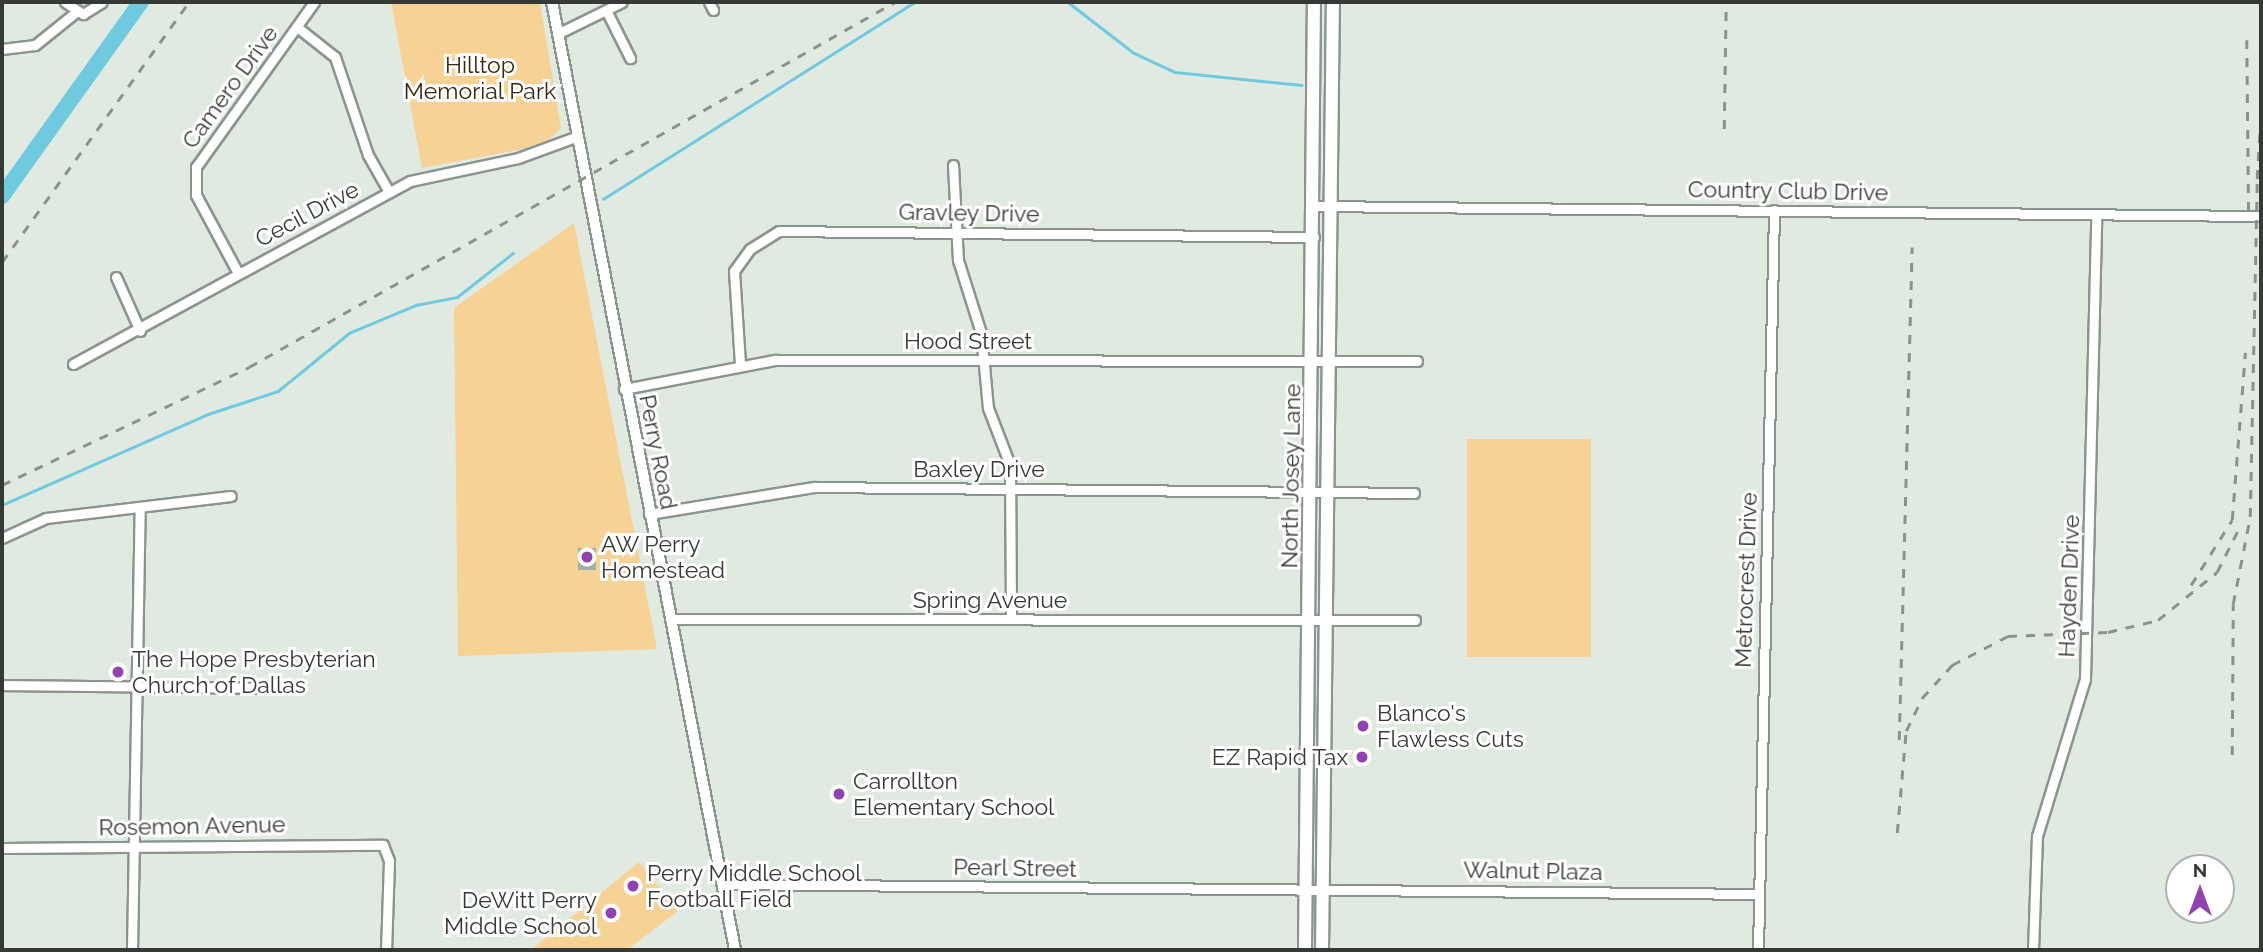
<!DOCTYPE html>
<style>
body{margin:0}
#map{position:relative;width:2263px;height:952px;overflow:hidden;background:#e0eae1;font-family:Raleway,sans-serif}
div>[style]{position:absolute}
.green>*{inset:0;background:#f7d295;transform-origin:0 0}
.stream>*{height:2.5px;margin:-1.25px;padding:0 1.25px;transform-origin:1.25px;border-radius:1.25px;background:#70cadf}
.river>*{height:16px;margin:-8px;padding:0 8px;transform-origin:8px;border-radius:8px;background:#70cadf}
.building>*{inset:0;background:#a1afab;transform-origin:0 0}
.roads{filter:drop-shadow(2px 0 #8c958d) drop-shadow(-2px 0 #8c958d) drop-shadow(0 2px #8c958d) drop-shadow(0 -2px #8c958d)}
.minor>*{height:9px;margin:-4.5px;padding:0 4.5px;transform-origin:4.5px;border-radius:4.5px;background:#fff}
.tertiary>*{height:10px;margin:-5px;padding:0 5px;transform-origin:5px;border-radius:5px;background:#fff}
.secondary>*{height:12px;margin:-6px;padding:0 6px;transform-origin:6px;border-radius:6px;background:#fff}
.rail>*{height:2.5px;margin-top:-1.25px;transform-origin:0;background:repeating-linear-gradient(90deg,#8b928b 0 9px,transparent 0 18px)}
.dots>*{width:19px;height:19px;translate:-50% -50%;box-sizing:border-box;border:4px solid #fff;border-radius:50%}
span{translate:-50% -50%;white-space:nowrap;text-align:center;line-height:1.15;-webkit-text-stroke:6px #fff;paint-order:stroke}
.park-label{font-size:23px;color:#38280c}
.street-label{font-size:23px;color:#363a36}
.poi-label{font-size:23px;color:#363a36}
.left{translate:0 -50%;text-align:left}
.right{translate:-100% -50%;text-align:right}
.frame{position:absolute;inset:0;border:4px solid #363a36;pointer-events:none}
.north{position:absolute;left:2165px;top:854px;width:70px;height:70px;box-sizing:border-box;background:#fff;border:2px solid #afb0af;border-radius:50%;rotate:0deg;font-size:19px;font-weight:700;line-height:28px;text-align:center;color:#363a36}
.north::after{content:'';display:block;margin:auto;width:24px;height:32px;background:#9141b1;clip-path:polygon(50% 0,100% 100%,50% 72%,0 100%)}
</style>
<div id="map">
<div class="green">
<i style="clip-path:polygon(391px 2px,540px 2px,561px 128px,549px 140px,518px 150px,422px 168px)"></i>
<i style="clip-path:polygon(574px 223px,657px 649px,458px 656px,454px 308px)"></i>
<i style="left:1467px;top:439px;width:124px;height:218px"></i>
<i style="clip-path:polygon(639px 862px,678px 911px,627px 950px,531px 950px)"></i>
</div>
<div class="stream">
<i style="left:1068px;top:2px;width:83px;rotate:37.7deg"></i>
<i style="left:1134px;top:53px;width:45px;rotate:24.9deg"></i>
<i style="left:1175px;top:72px;width:127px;rotate:5.9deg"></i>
<i style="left:603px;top:199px;width:369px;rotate:-32.3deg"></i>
<i style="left:2px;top:505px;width:225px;rotate:-23.8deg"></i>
<i style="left:208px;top:414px;width:74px;rotate:-18.2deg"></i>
<i style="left:278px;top:391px;width:92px;rotate:-39.2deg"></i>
<i style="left:349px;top:333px;width:73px;rotate:-22.7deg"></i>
<i style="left:416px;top:305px;width:42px;rotate:-11deg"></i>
<i style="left:457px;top:297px;width:71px;rotate:-38.2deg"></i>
</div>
<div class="river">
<i style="left:2px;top:196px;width:239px;rotate:-54.4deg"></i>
</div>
<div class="building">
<i style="left:578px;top:548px;width:18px;height:22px"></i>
</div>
<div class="roads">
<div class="minor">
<i style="left:65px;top:2px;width:22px;rotate:34deg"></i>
<i style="left:83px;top:14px;width:22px;rotate:-32deg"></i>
<i style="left:709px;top:2px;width:9px;rotate:63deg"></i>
<i style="left:606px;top:10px;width:54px;rotate:63.4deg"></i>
<i style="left:297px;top:27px;width:48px;rotate:38.3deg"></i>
<i style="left:335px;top:57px;width:103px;rotate:71.4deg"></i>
<i style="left:368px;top:155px;width:43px;rotate:60.4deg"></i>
<i style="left:557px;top:34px;width:72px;rotate:-26.2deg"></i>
<i style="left:2px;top:49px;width:33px;rotate:-7deg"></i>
<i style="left:35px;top:45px;width:51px;rotate:-38.7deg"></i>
<i style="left:953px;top:165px;width:95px;rotate:87deg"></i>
<i style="left:958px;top:260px;width:77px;rotate:72.5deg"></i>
<i style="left:981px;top:333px;width:75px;rotate:84.7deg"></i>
<i style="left:988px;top:408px;width:61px;rotate:68.9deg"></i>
<i style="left:1010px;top:465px;width:154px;rotate:89.6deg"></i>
<i style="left:1315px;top:206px;width:946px;rotate:0.61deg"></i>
<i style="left:238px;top:273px;width:89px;rotate:-118.3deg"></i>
<i style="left:196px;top:195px;width:28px;rotate:-90deg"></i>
<i style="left:196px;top:167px;width:203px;rotate:-54.4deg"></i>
<i style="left:116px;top:277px;width:59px;rotate:66deg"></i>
<i style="left:73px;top:364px;width:383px;rotate:-28.5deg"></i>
<i style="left:410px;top:181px;width:110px;rotate:-12deg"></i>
<i style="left:518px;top:158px;width:61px;rotate:-20.2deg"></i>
<i style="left:740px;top:364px;width:93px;rotate:-93.7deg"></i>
<i style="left:734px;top:271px;width:27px;rotate:-54deg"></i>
<i style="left:750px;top:249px;width:34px;rotate:-32deg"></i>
<i style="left:779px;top:231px;width:535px;rotate:0.64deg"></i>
<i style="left:624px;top:389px;width:154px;rotate:-10.9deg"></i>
<i style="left:775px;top:360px;width:642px;rotate:0.09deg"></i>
<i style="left:649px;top:514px;width:167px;rotate:-9.3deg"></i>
<i style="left:814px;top:487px;width:600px;rotate:0.57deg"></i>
<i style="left:2px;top:538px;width:48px;rotate:-24.4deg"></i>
<i style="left:46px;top:518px;width:186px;rotate:-6.8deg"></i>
<i style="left:670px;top:619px;width:745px;rotate:0.08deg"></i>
<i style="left:2px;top:685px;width:272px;rotate:0.6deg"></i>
<i style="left:2px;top:848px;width:381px;rotate:-0.5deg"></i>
<i style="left:383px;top:845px;width:17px;rotate:69deg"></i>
<i style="left:389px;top:861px;width:89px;rotate:91.9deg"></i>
<i style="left:723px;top:884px;width:1035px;rotate:0.55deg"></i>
<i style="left:132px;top:950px;width:443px;rotate:-89deg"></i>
<i style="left:1758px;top:950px;width:740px;rotate:-88.76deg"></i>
<i style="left:2033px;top:950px;width:114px;rotate:-88deg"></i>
<i style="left:2037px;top:836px;width:164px;rotate:-73deg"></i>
<i style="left:2085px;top:679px;width:465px;rotate:-88.6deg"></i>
</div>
<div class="tertiary">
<i style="left:552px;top:2px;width:966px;rotate:79.07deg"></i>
</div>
<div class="secondary">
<i style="left:1305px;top:950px;width:948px;rotate:-89.46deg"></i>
<i style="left:1322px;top:950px;width:948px;rotate:-89.34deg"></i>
</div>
</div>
<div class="rail">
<i style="left:2247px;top:40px;width:178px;rotate:89.4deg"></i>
<i style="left:1724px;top:129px;width:127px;rotate:-89.1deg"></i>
<i style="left:2257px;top:179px;width:69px;rotate:-86.7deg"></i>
<i style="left:2px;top:262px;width:320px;rotate:-54.3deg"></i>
<i style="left:2px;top:485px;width:274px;rotate:-25.5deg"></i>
<i style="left:249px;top:367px;width:742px;rotate:-29.47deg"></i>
<i style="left:2191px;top:585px;width:77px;rotate:-57.8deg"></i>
<i style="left:2232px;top:520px;width:168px;rotate:-85.5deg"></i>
<i style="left:1899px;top:740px;width:493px;rotate:-88.5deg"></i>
<i style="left:2232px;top:755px;width:151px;rotate:-89.6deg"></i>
<i style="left:2233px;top:604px;width:89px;rotate:-78.9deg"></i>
<i style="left:2250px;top:517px;width:346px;rotate:-88.8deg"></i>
<i style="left:1897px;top:833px;width:102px;rotate:-85deg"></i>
<i style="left:1906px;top:731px;width:37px;rotate:-64deg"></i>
<i style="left:1922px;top:698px;width:45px;rotate:-47.7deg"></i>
<i style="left:1952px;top:665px;width:63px;rotate:-27.4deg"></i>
<i style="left:2008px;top:636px;width:100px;rotate:-2.3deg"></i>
<i style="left:2108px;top:632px;width:51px;rotate:-13.5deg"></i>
<i style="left:2158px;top:620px;width:76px;rotate:-39.1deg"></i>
<i style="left:2217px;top:572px;width:54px;rotate:-63.4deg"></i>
</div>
<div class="dots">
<i style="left:587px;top:557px;background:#9141b1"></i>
<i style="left:118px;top:672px;background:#9141b1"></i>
<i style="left:1363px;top:726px;background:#9141b1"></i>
<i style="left:1362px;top:757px;background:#9141b1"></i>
<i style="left:839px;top:794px;background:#9141b1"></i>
<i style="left:633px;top:886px;background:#9141b1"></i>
<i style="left:611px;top:913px;background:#9141b1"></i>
</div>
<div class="park-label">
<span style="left:480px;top:78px">Hilltop<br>Memorial Park</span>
</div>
<div class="street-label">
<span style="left:230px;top:87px;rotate:-54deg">Camero Drive</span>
<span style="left:1788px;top:191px;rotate:1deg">Country Club Drive</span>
<span style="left:969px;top:213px;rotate:1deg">Gravley Drive</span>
<span style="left:307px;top:214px;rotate:-28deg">Cecil Drive</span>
<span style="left:968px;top:341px">Hood Street</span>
<span style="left:658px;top:452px;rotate:79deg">Perry Road</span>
<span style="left:979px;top:469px">Baxley Drive</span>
<span style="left:1291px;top:476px;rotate:-89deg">North Josey Lane</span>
<span style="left:1746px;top:580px;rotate:-88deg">Metrocrest Drive</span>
<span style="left:2069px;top:586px;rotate:-88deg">Hayden Drive</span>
<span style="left:990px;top:600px">Spring Avenue</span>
<span style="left:192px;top:826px;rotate:-1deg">Rosemon Avenue</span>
<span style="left:1015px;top:868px;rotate:1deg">Pearl Street</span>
<span style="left:1533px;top:871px;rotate:1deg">Walnut Plaza</span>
</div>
<div class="poi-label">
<span class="left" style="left:601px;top:557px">AW Perry<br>Homestead</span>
<span class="left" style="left:132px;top:672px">The Hope Presbyterian<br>Church of Dallas</span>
<span class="left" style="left:1377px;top:726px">Blanco's<br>Flawless Cuts</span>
<span class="right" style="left:1348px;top:757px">EZ Rapid Tax</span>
<span class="left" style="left:853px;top:794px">Carrollton<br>Elementary School</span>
<span class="left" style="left:647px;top:886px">Perry Middle School<br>Football Field</span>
<span class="right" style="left:597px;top:913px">DeWitt Perry<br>Middle School</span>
</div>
<div class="frame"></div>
<div class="north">N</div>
</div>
